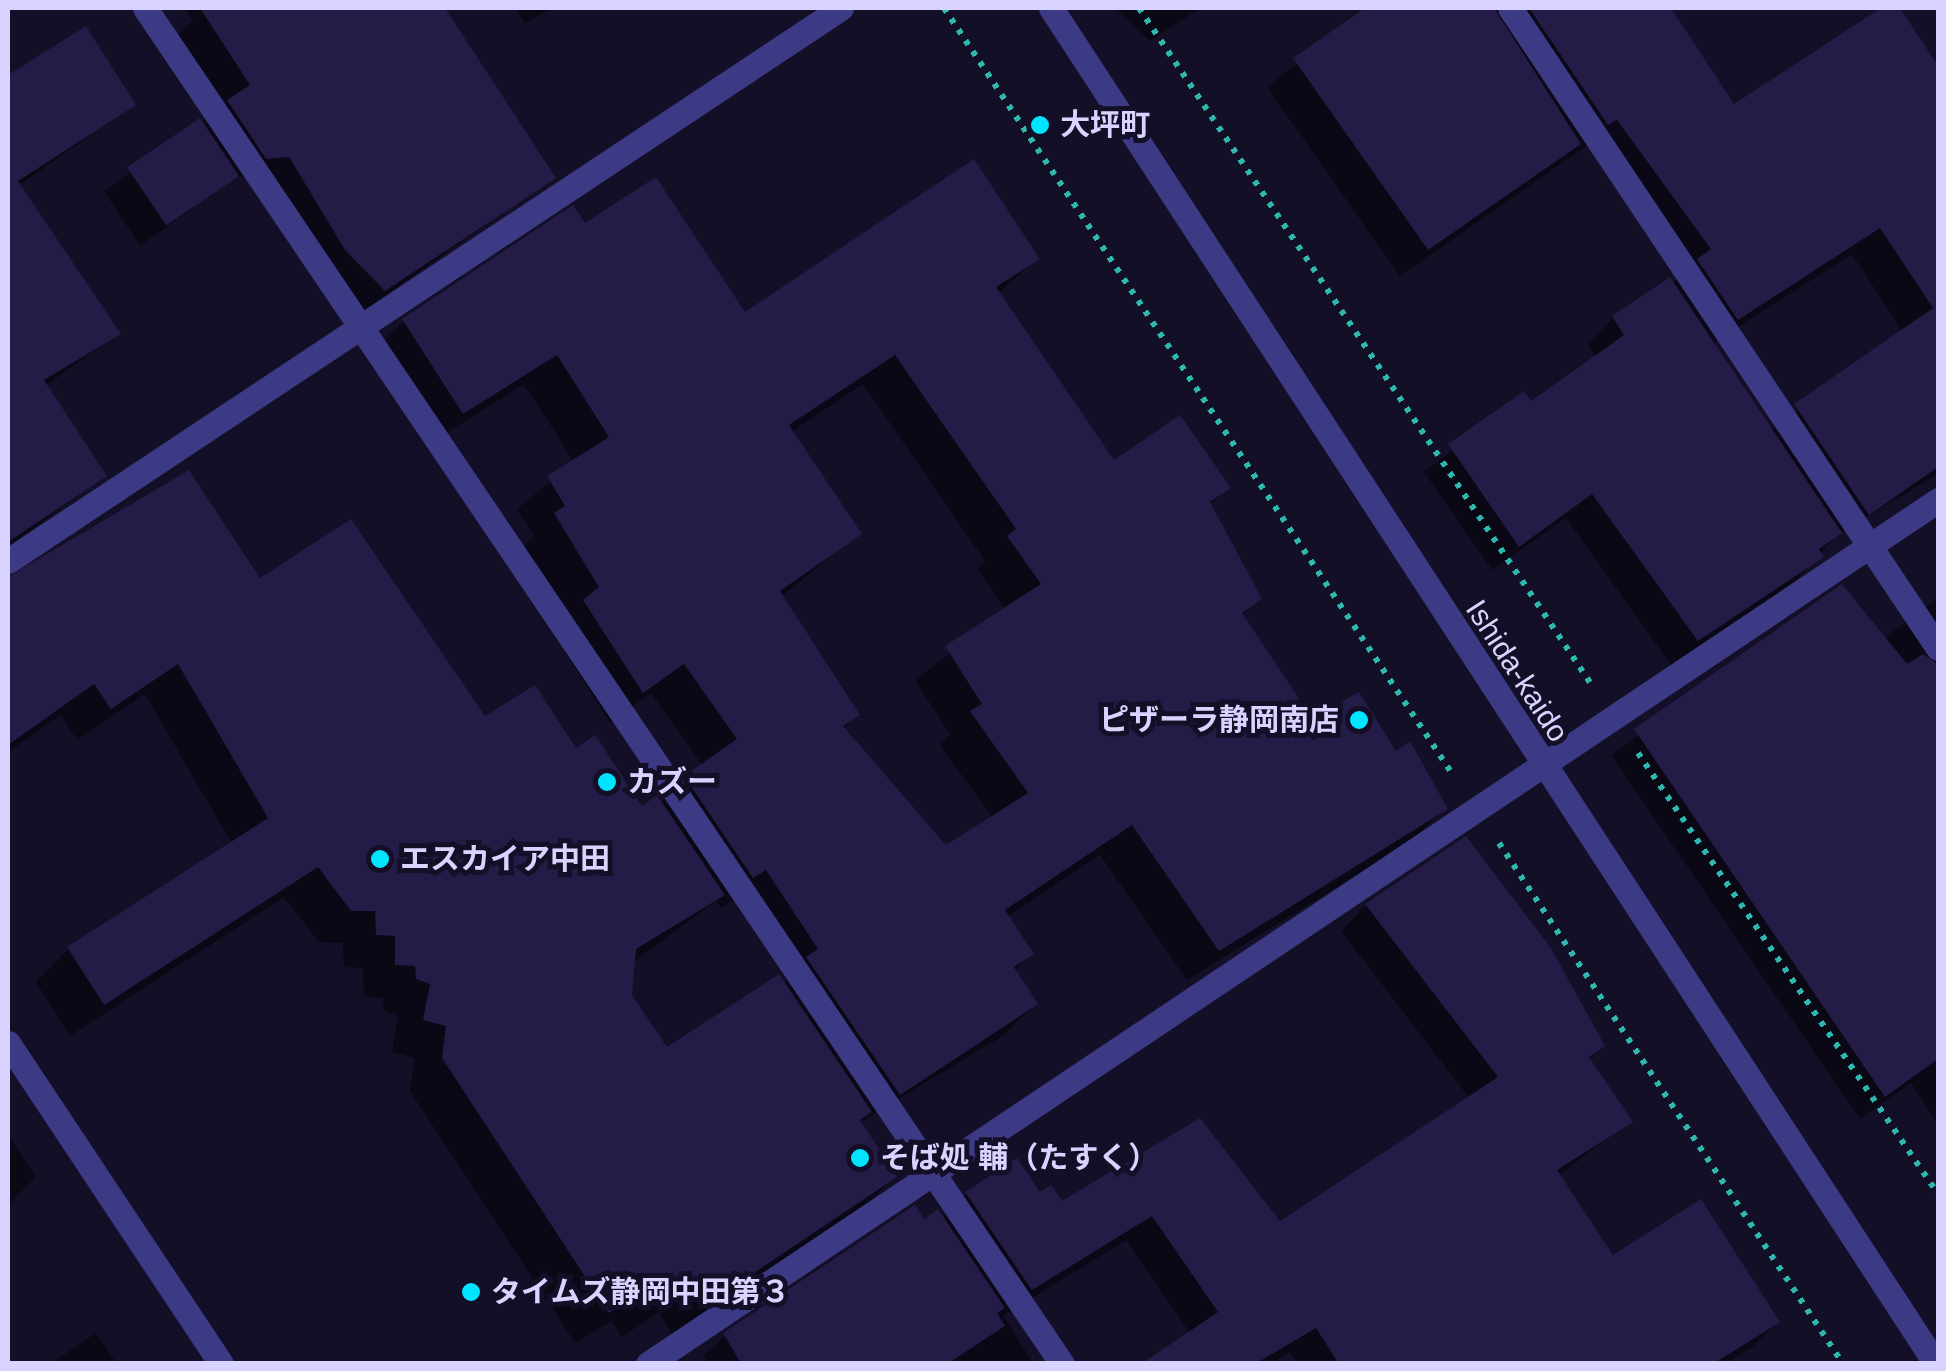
<!DOCTYPE html>
<meta charset="utf-8">
<style>
body{margin:0}
#map{position:relative;width:1946px;height:1371px;overflow:hidden;background:#130f26;font-family:Helvetica,"Noto Sans JP",sans-serif}
div>[style]{position:absolute}
.shadow>*{inset:0;background:#0007}
.building>*{inset:0;background:#241b47;transform-origin:0 0}
.path>*{height:6px;margin-top:-3px;transform-origin:0;background:repeating-linear-gradient(90deg,#2fb8b0 0 5px,transparent 0 13px)}
.minor>*{height:25px;margin:-12.5px;padding:0 12.5px;transform-origin:12.5px;border-radius:12.5px;background:#3d3a85}
.dots>*{width:28px;height:28px;translate:-50% -50%;box-sizing:border-box;border:5px solid #130f26;border-radius:50%}
span{translate:-50% -50%;white-space:nowrap;text-align:center;line-height:1.15;-webkit-text-stroke:10px #130f26;paint-order:stroke}
.poi-label{font-size:30px;color:#d9d4ff;font-weight:700}
.left{translate:0 -50%;text-align:left}
.right{translate:-100% -50%;text-align:right}
.street-label{font-size:30px;color:#d9d4ff}
.frame{position:absolute;inset:0;border:10px solid #d9d4ff;pointer-events:none}
</style>
<div id="map">
<div class="shadow">
<i style="clip-path:polygon(185px 8px,442px 8px,552px 178px,358px 315px,264px 181px,236px 176px,140px 246px,104px 191px,223px 107px,177px 36px,193px 20px)"></i>
<i style="clip-path:polygon(516px 8px,552px 8px,525px 23px)"></i>
<i style="clip-path:polygon(1115px 8px,1200px 8px,1150px 41px)"></i>
<i style="clip-path:polygon(evenodd,1370px 8px,1668px 8px,1733px 107px,1897px 8px,1938px 71px,1938px 474px,1836px 535px,1795px 582px,1671px 665px,1566px 518px,1492px 570px,1424px 472px,1524px 395px,1531px 404px,1596px 358px,1588px 344px,1613px 318px,1683px 276px,1588px 145px,1400px 276px,1267px 87px,1370px 8px,1852px 254px,1903px 332px,1770px 431px,1712px 344px,1852px 254px)"></i>
<i style="clip-path:polygon(86px 29px,133px 105px,18px 186px,118px 334px,45px 386px,104px 476px,8px 547px,8px 78px)"></i>
<i style="clip-path:polygon(evenodd,584px 227px,744px 316px,1037px 258px,998px 294px,1113px 463px,1228px 488px,1209px 506px,1259px 598px,1241px 616px,1311px 721px,1395px 754px,1445px 808px,1413px 840px,1187px 980px,1100px 855px,1007px 917px,1031px 954px,1013px 972px,1035px 1004px,1004px 1035px,859px 1123px,894px 1177px,862px 1210px,673px 1336px,659px 1312px,622px 1337px,612px 1321px,575px 1343px,410px 1091px,415px 1058px,392px 1052px,398px 1016px,384px 1011px,383px 998px,364px 996px,363px 968px,344px 967px,343px 943px,319px 942px,284px 897px,70px 1036px,36px 982px,68px 949px,232px 844px,145px 694px,77px 740px,61px 715px,8px 752px,8px 578px,260px 581px,484px 720px,575px 751px,641px 810px,660px 803px,703px 766px,651px 693px,610px 723px,553px 633px,524px 546px,534px 536px,517px 509px,574px 462px,524px 384px,431px 443px,373px 352px,404px 321px,584px 227px,863px 384px,985px 561px,977px 569px,1006px 610px,915px 680px,950px 734px,940px 745px,993px 818px,946px 849px,843px 729px,857px 714px,781px 597px,858px 534px,791px 432px,863px 384px,584px 227px,734px 900px,787px 980px,667px 1050px,629px 996px,633px 962px,716px 901px,721px 908px,734px 900px)"></i>
<i style="clip-path:polygon(1841px 588px,1878px 643px,1938px 598px,1938px 959px,1927px 965px,1938px 982px,1938px 1124px,1911px 1083px,1860px 1119px,1611px 755px)"></i>
<i style="clip-path:polygon(1366px 905px,1602px 1046px,1588px 1060px,1630px 1121px,1558px 1176px,1612px 1258px,1777px 1322px,1752px 1347px,1725px 1364px,1298px 1364px,1290px 1352px,1271px 1364px,1149px 1364px,1190px 1333px,1126px 1240px,1003px 1316px,1034px 1364px,708px 1364px,704px 1356px,725px 1335px,941px 1219px,967px 1194px,1280px 1225px,1470px 1099px,1341px 931px)"></i>
<i style="clip-path:polygon(8px 1135px,36px 1177px,8px 1205px)"></i>
<i style="clip-path:polygon(96px 1333px,117px 1364px,50px 1364px)"></i>
</div>
<div class="building">
<i style="clip-path:polygon(200px 8px,445px 8px,556px 178px,385px 291px,345px 250px,289px 157px,266px 159px,227px 100px,250px 85px)"></i>
<i style="clip-path:polygon(1365px 8px,1494px 8px,1581px 144px,1428px 250px,1293px 58px)"></i>
<i style="clip-path:polygon(1529px 8px,1671px 8px,1734px 104px,1881px 8px,1900px 8px,1938px 66px,1938px 467px,1869px 515px,1794px 404px,1933px 308px,1880px 228px,1738px 320px,1697px 259px,1711px 249px,1617px 120px,1608px 125px)"></i>
<i style="clip-path:polygon(86px 26px,136px 105px,18px 181px,121px 334px,44px 380px,107px 476px,8px 542px,8px 75px)"></i>
<i style="left:200px;top:118px;width:70px;height:88px;rotate:56deg"></i>
<i style="clip-path:polygon(evenodd,974px 159px,1040px 259px,996px 287px,1114px 460px,1180px 415px,1231px 488px,1210px 502px,1262px 599px,1242px 613px,1312px 718px,1359px 692px,1396px 751px,1410px 741px,1448px 809px,1219px 951px,1132px 825px,1005px 910px,1034px 954px,1014px 967px,1038px 1004px,900px 1095px,806px 957px,818px 949px,766px 870px,753px 878px,684px 776px,737px 739px,684px 664px,643px 693px,583px 600px,599px 587px,554px 513px,565px 506px,547px 476px,609px 437px,557px 355px,463px 414px,402px 319px,573px 205px,585px 223px,656px 177px,745px 312px,974px 159px,895px 355px,1016px 529px,1007px 536px,1041px 584px,945px 646px,982px 704px,970px 711px,1028px 793px,946px 845px,843px 726px,860px 715px,780px 591px,862px 534px,789px 425px,895px 355px)"></i>
<i style="clip-path:polygon(1670px 277px,1842px 533px,1819px 549px,1824px 557px,1698px 641px,1592px 494px,1519px 547px,1448px 444px,1524px 391px,1531px 401px,1624px 335px,1612px 316px)"></i>
<i style="clip-path:polygon(189px 470px,260px 578px,351px 519px,485px 716px,535px 685px,576px 748px,595px 735px,642px 806px,657px 795px,725px 895px,636px 949px,632px 995px,667px 1047px,779px 974px,872px 1112px,860px 1120px,897px 1177px,706px 1305px,692px 1282px,655px 1306px,645px 1291px,609px 1313px,442px 1058px,446px 1026px,423px 1020px,430px 984px,416px 979px,415px 966px,395px 965px,395px 936px,376px 935px,375px 911px,351px 911px,318px 867px,104px 1005px,67px 947px,268px 818px,178px 664px,111px 709px,94px 684px,8px 745px,8px 577px)"></i>
<i style="clip-path:polygon(1842px 584px,1907px 664px,1923px 654px,1938px 664px,1938px 1059px,1885px 1097px,1634px 729px)"></i>
<i style="clip-path:polygon(1466px 836px,1551px 948px,1605px 1046px,1589px 1057px,1633px 1122px,1557px 1170px,1613px 1255px,1701px 1199px,1780px 1322px,1713px 1364px,1339px 1364px,1316px 1328px,1255px 1364px,1141px 1364px,1218px 1312px,1152px 1216px,1032px 1290px,965px 1192px,1017px 1158px,1040px 1192px,1051px 1185px,1062px 1201px,1200px 1118px,1280px 1221px,1498px 1077px,1365px 904px)"></i>
<i style="clip-path:polygon(915px 1205px,924px 1219px,938px 1209px,1005px 1308px,997px 1313px,1005px 1326px,947px 1364px,741px 1364px,723px 1333px)"></i>
</div>
<div class="path">
<i style="left:944px;top:8px;width:921px;rotate:56.43deg"></i>
<i style="left:1139px;top:8px;width:813px;rotate:56.23deg"></i>
<i style="left:1638px;top:753px;width:533px;rotate:55.77deg"></i>
<i style="left:1499px;top:843px;width:624px;rotate:56.56deg"></i>
</div>
<div class="minor">
<i style="left:145px;top:8px;width:1637px;rotate:55.93deg"></i>
<i style="left:1051px;top:8px;width:1619px;rotate:56.87deg"></i>
<i style="left:1510px;top:8px;width:770px;rotate:56.23deg"></i>
<i style="left:8px;top:561px;width:1000px;rotate:-33.58deg"></i>
<i style="left:8px;top:1043px;width:385px;rotate:56.4deg"></i>
<i style="left:648px;top:1364px;width:1553px;rotate:-33.81deg"></i>
</div>
<div class="dots">
<i style="left:1040px;top:125px;background:#00e5ff"></i>
<i style="left:1359px;top:720px;background:#00e5ff"></i>
<i style="left:607px;top:782px;background:#00e5ff"></i>
<i style="left:380px;top:859px;background:#00e5ff"></i>
<i style="left:860px;top:1158px;background:#00e5ff"></i>
<i style="left:471px;top:1292px;background:#00e5ff"></i>
</div>
<div class="poi-label">
<span class="left" style="left:1060px;top:125px">大坪町</span>
<span class="right" style="left:1339px;top:720px">ピザーラ静岡南店</span>
<span class="left" style="left:627px;top:782px">カズー</span>
<span class="left" style="left:400px;top:859px">エスカイア中田</span>
<span class="left" style="left:880px;top:1158px">そば処 輔（たすく）</span>
<span class="left" style="left:491px;top:1292px">タイムズ静岡中田第３</span>
</div>
<div class="street-label">
<span style="left:1517px;top:671px;rotate:57deg">Ishida-kaido</span>
</div>
<div class="frame"></div>
</div>
